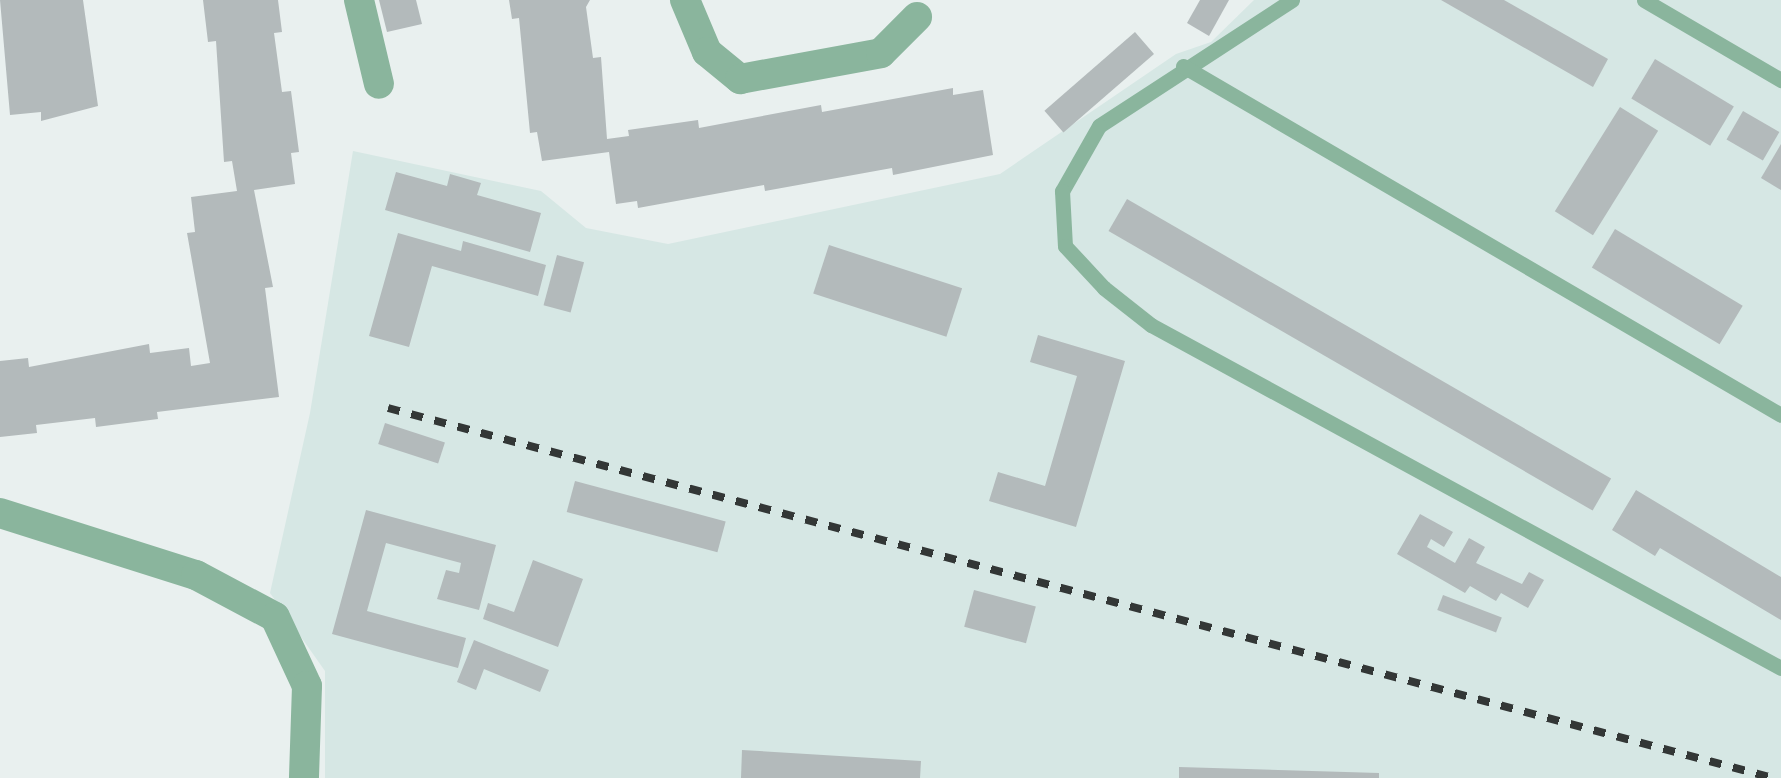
<!DOCTYPE html>
<style>
body{margin:0}
#map{position:relative;width:1781px;height:778px;overflow:hidden;background:#e9f0ef;font-family:"Open Sans",sans-serif}
div>[style]{position:absolute}
.built>*{inset:0;background:#d6e7e4}
.building>*{inset:0;background:#b3babb;transform-origin:0 0}
.service>*{height:15px;margin:-7.5px;padding:0 7.5px;transform-origin:7.5px;border-radius:7.5px;background:#8ab59d}
.minor>*{height:30px;margin:-15px;padding:0 15px;transform-origin:15px;border-radius:15px;background:#8ab59d}
.rail>*{height:8px;margin-top:-4px;transform-origin:0;background:repeating-linear-gradient(90deg,#333736 0 12px,transparent 0 24px)}
span{translate:-50% -50%;white-space:nowrap;text-align:center;line-height:1.15;-webkit-text-stroke:8px #fff;paint-order:stroke}
</style>
<div id="map">
<div class="built">
<i style="clip-path:polygon(1254px 0,1781px 0,1781px 778px,325px 778px,325px 671px,270px 593px,310px 413px,353px 151px,541px 191px,586px 228px,668px 244px,1000px 174px,1176px 54px,1211px 42px)"></i>
</div>
<div class="building">
<i style="clip-path:polygon(0 0,83px 0,98px 106px,41px 121px,41px 112px,10px 115px)"></i>
<i style="clip-path:polygon(203px 0,278px 0,282px 32px,274px 33px,282px 92px,291px 91px,299px 152px,291px 153px,295px 184px,254px 190px,273px 287px,265px 288px,279px 397px,157px 412px,158px 419px,96px 427px,95px 418px,36px 425px,37px 433px,0 437px,0 361px,28px 358px,29px 367px,149px 344px,150px 353px,189px 348px,191px 366px,210px 363px,187px 233px,195px 232px,191px 197px,237px 191px,232px 161px,224px 162px,216px 41px,208px 42px)"></i>
<i style="clip-path:polygon(379px 0,416px 0,422px 24px,387px 32px)"></i>
<i style="clip-path:polygon(509px 0,590px 0,586px 7px,593px 58px,601px 57px,607px 139px,629px 136px,628px 130px,698px 120px,699px 128px,821px 105px,822px 112px,953px 88px,953px 95px,983px 90px,993px 155px,893px 175px,892px 168px,765px 191px,764px 185px,638px 208px,637px 201px,616px 204px,609px 152px,542px 161px,537px 132px,530px 133px,519px 18px,512px 19px)"></i>
<i style="clip-path:polygon(1200px 0,1229px 0,1209px 36px,1187px 23px)"></i>
<i style="clip-path:polygon(1441px 0,1504px 0,1608px 59px,1593px 87px)"></i>
<i style="left:1135px;top:32px;width:29px;height:120px;rotate:49deg"></i>
<i style="left:1655px;top:59px;width:92px;height:46px;rotate:31deg"></i>
<i style="left:1620px;top:107px;width:45px;height:123px;rotate:32deg"></i>
<i style="left:1743px;top:111px;width:42px;height:33px;rotate:30deg"></i>
<i style="clip-path:polygon(1781px 144px,1781px 190px,1761px 178px)"></i>
<i style="clip-path:polygon(396px 172px,447px 186px,450px 174px,481px 183px,477px 195px,541px 213px,530px 252px,385px 210px)"></i>
<i style="left:1127px;top:199px;width:559px;height:37px;rotate:30deg"></i>
<i style="left:1615px;top:229px;width:149px;height:45px;rotate:31deg"></i>
<i style="clip-path:polygon(398px 233px,461px 251px,463px 241px,546px 265px,538px 296px,432px 266px,409px 347px,369px 336px)"></i>
<i style="left:829px;top:245px;width:140px;height:51px;rotate:18deg"></i>
<i style="left:557px;top:255px;width:28px;height:52px;rotate:15deg"></i>
<i style="clip-path:polygon(1038px 335px,1125px 361px,1076px 527px,989px 501px,998px 472px,1045px 486px,1077px 376px,1030px 362px)"></i>
<i style="left:385px;top:423px;width:63px;height:22px;rotate:18deg"></i>
<i style="left:575px;top:481px;width:156px;height:32px;rotate:15deg"></i>
<i style="clip-path:polygon(1636px 490px,1781px 577px,1781px 620px,1660px 548px,1655px 556px,1612px 530px)"></i>
<i style="clip-path:polygon(366px 510px,496px 545px,479px 610px,437px 599px,446px 570px,459px 573px,461px 563px,386px 543px,367px 611px,466px 638px,458px 668px,332px 634px)"></i>
<i style="clip-path:polygon(1420px 514px,1453px 532px,1444px 547px,1431px 539px,1427px 547px,1455px 563px,1469px 538px,1485px 547px,1476px 563px,1522px 584px,1529px 572px,1544px 580px,1528px 608px,1501px 593px,1496px 601px,1470px 586px,1465px 593px,1397px 554px)"></i>
<i style="clip-path:polygon(533px 560px,583px 579px,558px 647px,483px 619px,488px 603px,514px 612px)"></i>
<i style="left:974px;top:590px;width:64px;height:38px;rotate:15deg"></i>
<i style="left:1443px;top:595px;width:63px;height:16px;rotate:21deg"></i>
<i style="clip-path:polygon(474px 640px,549px 670px,540px 692px,484px 669px,476px 690px,457px 682px)"></i>
<i style="clip-path:polygon(742px 750px,921px 761px,920px 778px,741px 778px)"></i>
<i style="clip-path:polygon(1179px 767px,1379px 773px,1379px 778px,1179px 778px)"></i>
</div>
<div class="service">
<i style="left:1292px;top:0;width:230px;rotate:146.9deg"></i>
<i style="left:1099px;top:126px;width:75px;rotate:119.6deg"></i>
<i style="left:1062px;top:191px;width:55px;rotate:86.9deg"></i>
<i style="left:1065px;top:246px;width:57px;rotate:47.1deg"></i>
<i style="left:1104px;top:288px;width:60px;rotate:38.2deg"></i>
<i style="left:1151px;top:325px;width:717px;rotate:28.57deg"></i>
<i style="left:1644px;top:0;width:159px;rotate:30.3deg"></i>
<i style="left:1183px;top:66px;width:692px;rotate:30.27deg"></i>
</div>
<div class="minor">
<i style="left:359px;top:0;width:86px;rotate:76.6deg"></i>
<i style="left:685px;top:0;width:56px;rotate:67.1deg"></i>
<i style="left:707px;top:52px;width:43px;rotate:39.3deg"></i>
<i style="left:740px;top:79px;width:143px;rotate:-10.4deg"></i>
<i style="left:881px;top:53px;width:51px;rotate:-45deg"></i>
<i style="left:0;top:513px;width:206px;rotate:17.6deg"></i>
<i style="left:196px;top:575px;width:89px;rotate:28deg"></i>
<i style="left:275px;top:617px;width:76px;rotate:65.1deg"></i>
<i style="left:307px;top:686px;width:92px;rotate:91.9deg"></i>
</div>
<div class="rail">
<i style="left:388px;top:408px;width:1434px;rotate:14.96deg"></i>
</div>
</div>
